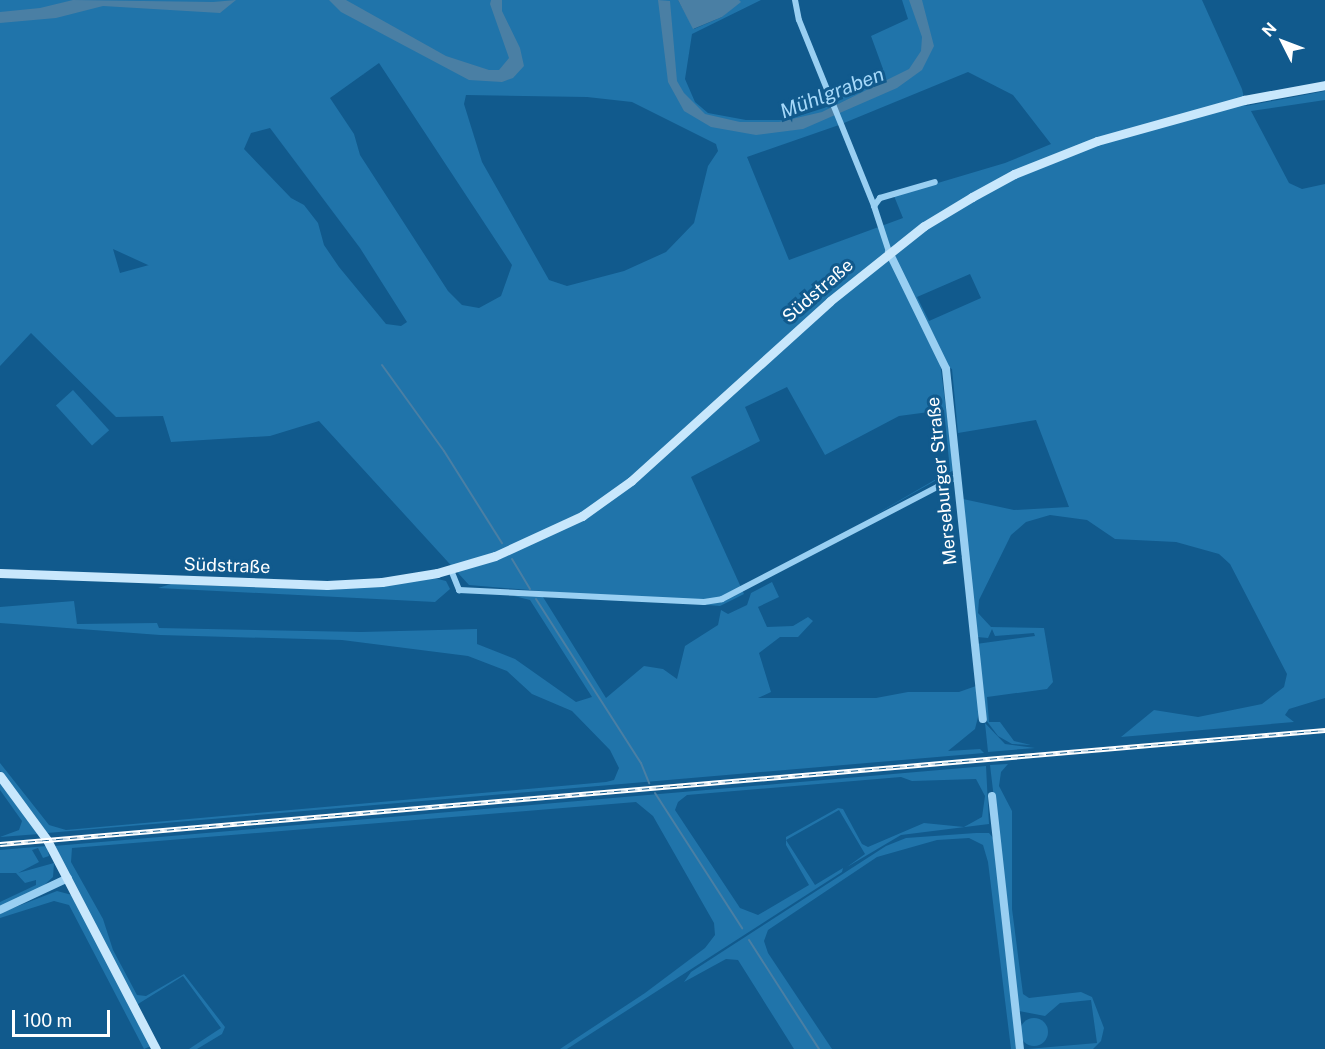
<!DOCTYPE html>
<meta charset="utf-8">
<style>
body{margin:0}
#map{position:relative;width:1325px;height:1049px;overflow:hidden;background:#115a8d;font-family:"Public Sans",sans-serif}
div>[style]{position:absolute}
.green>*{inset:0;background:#2074aa;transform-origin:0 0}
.round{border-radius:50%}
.water>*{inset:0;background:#4a7fa4}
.stream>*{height:2px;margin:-1px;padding:0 1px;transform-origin:1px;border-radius:1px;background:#4a7fa4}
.minor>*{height:6px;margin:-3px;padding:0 3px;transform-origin:3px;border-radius:3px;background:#99cff2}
.tertiary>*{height:8px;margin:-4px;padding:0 4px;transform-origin:4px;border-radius:4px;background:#99cff2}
.secondary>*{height:9px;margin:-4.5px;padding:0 4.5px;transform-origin:4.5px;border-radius:4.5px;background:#c8e7fc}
.rail>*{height:4.5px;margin-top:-2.25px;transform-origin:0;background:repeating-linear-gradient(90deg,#115a8d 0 7px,#fff 0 14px);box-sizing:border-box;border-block:2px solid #fff}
span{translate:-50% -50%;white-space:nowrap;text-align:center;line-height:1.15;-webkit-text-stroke:6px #115a8d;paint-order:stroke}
.street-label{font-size:18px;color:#fff}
.water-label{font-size:20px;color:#a5d8f9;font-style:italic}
.north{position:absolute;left:1253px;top:12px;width:60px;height:60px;-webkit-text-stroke:4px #115a8d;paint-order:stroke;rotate:312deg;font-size:16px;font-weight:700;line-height:24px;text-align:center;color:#fff}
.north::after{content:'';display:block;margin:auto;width:21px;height:27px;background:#fff;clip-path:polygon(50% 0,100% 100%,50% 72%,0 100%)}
.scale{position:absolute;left:12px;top:1010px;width:98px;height:27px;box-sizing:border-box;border:3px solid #fff;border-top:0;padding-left:8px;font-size:18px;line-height:21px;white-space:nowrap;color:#fff;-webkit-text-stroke:4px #115a8d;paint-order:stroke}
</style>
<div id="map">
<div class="green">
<i style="clip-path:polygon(evenodd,0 0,678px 0,694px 29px,722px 17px,739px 0,761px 0,692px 34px,685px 79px,695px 102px,708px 113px,746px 120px,786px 120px,824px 108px,837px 102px,834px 90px,883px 69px,871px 36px,908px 19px,902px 0,1202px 0,1242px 89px,1246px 106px,1325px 91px,1325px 100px,1251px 111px,1289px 183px,1302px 189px,1325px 184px,1325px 698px,1289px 709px,1285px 715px,1294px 722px,1121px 737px,1154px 710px,1198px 717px,1262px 704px,1284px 687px,1287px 674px,1230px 564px,1219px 554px,1176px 542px,1115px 539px,1087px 520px,1050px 515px,1026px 522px,1011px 535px,979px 600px,978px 613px,991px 627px,1044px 628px,1053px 682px,1047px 689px,987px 697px,989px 722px,1000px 722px,1014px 741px,1031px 745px,1012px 744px,998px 736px,986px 720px,976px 644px,1035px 636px,1034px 633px,995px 636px,992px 629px,988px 638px,977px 637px,968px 567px,961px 481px,963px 499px,1014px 510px,1069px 507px,1036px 420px,958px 433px,952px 369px,940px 363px,954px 470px,859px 524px,950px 471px,944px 410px,899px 416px,825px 455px,787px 387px,745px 407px,760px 441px,691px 477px,744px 594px,720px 606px,469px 585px,319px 421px,270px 436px,171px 442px,163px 416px,116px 417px,31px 333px,0 366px,0 0,379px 63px,512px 265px,501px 296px,479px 308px,462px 305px,448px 291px,360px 155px,354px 134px,330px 98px,379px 63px,0 0,968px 72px,1013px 95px,1051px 144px,1005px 163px,894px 196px,903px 218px,789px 260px,747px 157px,839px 125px,968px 72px,0 0,466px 95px,587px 97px,632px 102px,716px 144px,718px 151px,708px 166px,694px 223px,666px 252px,624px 271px,567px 286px,549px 280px,482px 162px,464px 104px,466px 95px,0 0,270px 128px,360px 248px,407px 322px,401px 326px,386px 324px,339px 267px,324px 245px,318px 223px,304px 205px,291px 198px,244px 149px,251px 133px,270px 128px,0 0,113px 249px,148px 265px,149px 265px,120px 273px,113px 249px,0 0,970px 274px,981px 298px,929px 321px,917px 297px,970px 274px)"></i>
<i style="left:73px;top:390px;width:54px;height:23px;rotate:48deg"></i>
<i style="clip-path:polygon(434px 578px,446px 581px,450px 589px,435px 602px,158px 588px,171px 584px,331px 590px)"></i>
<i style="clip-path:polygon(772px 582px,779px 597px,758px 607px,767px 627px,793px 626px,808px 617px,813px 621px,798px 637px,780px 637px,759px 653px,771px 692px,758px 698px,876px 698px,908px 692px,959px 692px,976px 686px,979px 713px,975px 729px,948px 751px,980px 749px,984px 753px,47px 833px,0 771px,0 763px,49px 825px,66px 830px,606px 782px,614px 780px,619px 768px,610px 750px,572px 711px,532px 694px,507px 671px,468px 656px,342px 640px,160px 635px,0 623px,0 607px,74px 601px,77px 624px,157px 623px,159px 628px,361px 632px,477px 629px,477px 644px,515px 659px,576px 702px,592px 697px,530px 600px,514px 596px,543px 597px,606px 698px,644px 666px,663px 669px,677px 679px,685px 646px,718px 625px,721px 610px,728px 614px,747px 605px,751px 593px)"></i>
<i style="clip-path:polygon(985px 723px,1005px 744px,1035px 748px,988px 752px)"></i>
<i style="clip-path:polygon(1008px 764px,1001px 772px,999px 786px,1012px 811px,1012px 909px,1023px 994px,1029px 998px,1081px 992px,1092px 997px,1104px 1028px,1101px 1041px,1093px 1049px,1027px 1049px,1097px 1043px,1091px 1000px,1060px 1003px,1045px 1016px,1019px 1011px,990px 765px)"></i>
<i style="clip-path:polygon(evenodd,986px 766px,989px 824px,901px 835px,847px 867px,865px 854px,839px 810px,786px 840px,815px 885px,843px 868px,842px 872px,567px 1049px,560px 1049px,645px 993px,705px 948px,715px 935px,714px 923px,653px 816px,636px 802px,72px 848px,71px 862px,103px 919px,113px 950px,137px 995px,146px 996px,184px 974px,225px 1027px,222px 1034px,197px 1049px,189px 1049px,221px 1028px,183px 976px,138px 1004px,139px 1011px,54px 846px,986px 766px,901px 777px,912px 781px,976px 779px,985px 796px,982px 817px,964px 827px,924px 823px,868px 847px,862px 844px,843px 809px,838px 808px,786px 837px,786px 845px,809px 885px,758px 915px,740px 908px,675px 810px,678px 802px,687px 795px,901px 777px)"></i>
<i style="clip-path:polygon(0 781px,39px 834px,0 837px,19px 830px,22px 821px,0 790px)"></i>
<i style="clip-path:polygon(976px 833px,989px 833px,994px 839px,1017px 1049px,1011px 1049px,988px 862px,983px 845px,969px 838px,937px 840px,877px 857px,768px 930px,764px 941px,768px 953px,832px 1049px,794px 1049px,738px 960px,726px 959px,684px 982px,691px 972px,886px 846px,906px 838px)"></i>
<i style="clip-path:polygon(47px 846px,49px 856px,43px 858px,38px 848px,32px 850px,39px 862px,18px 873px,54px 863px,53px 877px,40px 889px,0 907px,0 902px,36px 885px,36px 880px,25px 883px,16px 873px,0 873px,0 850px)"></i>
<i style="clip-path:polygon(57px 891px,72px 895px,151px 1046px,144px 1049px,69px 905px,54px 901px,0 918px,0 913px)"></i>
<i class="round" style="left:1020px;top:1018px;width:28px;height:28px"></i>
</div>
<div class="water">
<i style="clip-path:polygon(73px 0,213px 2px,236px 0,220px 13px,103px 6px,56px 18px,0 23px,0 12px,40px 8px)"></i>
<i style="clip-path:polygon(329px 0,346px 0,446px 56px,489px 70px,499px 70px,509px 58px,490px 4px,491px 0,502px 0,502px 11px,520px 48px,524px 66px,513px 78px,502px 82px,469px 80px,341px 12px)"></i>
<i style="clip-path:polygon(658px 0,670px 1px,677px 81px,684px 93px,705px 114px,740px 122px,779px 122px,822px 112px,909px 69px,921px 51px,922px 37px,909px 0,922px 0,934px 46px,922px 70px,897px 88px,803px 129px,756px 135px,711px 127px,684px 111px,668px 82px)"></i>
<i style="clip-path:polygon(678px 0,739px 0,741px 2px,722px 17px,693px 29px)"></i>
</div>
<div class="stream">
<i style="left:382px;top:365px;width:106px;rotate:54.2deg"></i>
<i style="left:444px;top:451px;width:109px;rotate:57.8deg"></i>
<i style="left:512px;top:559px;width:35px;rotate:59deg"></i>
<i style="left:536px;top:599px;width:195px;rotate:57.4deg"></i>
<i style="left:641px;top:763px;width:22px;rotate:68deg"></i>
<i style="left:655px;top:793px;width:161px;rotate:57.2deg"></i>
<i style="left:749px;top:940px;width:130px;rotate:57.3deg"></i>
</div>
<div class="minor">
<i style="left:795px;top:0;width:20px;rotate:79deg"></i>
<i style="left:799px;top:20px;width:201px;rotate:68deg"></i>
<i style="left:874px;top:206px;width:48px;rotate:71.9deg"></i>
<i style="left:874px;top:206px;width:10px;rotate:-53deg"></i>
<i style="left:880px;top:198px;width:57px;rotate:-16.2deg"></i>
<i style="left:451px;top:570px;width:22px;rotate:68deg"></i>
<i style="left:459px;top:590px;width:245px;rotate:2.8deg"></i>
<i style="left:704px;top:602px;width:18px;rotate:-9deg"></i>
<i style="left:722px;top:599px;width:266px;rotate:-27.5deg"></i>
</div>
<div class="tertiary">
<i style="left:889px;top:252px;width:130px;rotate:64deg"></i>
<i style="left:946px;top:369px;width:352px;rotate:84deg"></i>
<i style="left:992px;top:796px;width:255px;rotate:83.7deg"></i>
<i style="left:0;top:910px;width:75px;rotate:-25.2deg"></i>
</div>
<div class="secondary">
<i style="left:0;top:573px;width:327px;rotate:2.1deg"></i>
<i style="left:327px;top:585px;width:55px;rotate:-3.1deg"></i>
<i style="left:382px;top:582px;width:56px;rotate:-9.3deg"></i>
<i style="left:437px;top:573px;width:60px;rotate:-16.3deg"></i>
<i style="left:495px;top:556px;width:96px;rotate:-24.7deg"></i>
<i style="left:582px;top:516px;width:60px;rotate:-35.5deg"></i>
<i style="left:631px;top:481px;width:268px;rotate:-42.1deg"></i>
<i style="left:830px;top:301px;width:120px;rotate:-38.6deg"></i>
<i style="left:924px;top:226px;width:56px;rotate:-31.1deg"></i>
<i style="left:972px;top:197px;width:48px;rotate:-28.7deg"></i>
<i style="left:1014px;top:174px;width:89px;rotate:-21.7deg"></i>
<i style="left:1097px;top:141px;width:153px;rotate:-15.6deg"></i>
<i style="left:1244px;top:100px;width:82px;rotate:-10.5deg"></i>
<i style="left:0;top:776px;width:79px;rotate:53.7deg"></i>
<i style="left:47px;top:840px;width:236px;rotate:62.5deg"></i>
</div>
<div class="rail">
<i style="left:0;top:844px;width:1330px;rotate:-4.92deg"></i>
</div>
<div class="street-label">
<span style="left:818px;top:291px;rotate:-41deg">Südstraße</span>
<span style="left:942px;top:481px;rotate:-96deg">Merseburger Straße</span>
<span style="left:227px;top:566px;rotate:2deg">Südstraße</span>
</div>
<div class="water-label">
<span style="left:832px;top:93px;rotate:-21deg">Mühlgraben</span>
</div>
<div class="north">N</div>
<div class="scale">100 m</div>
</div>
